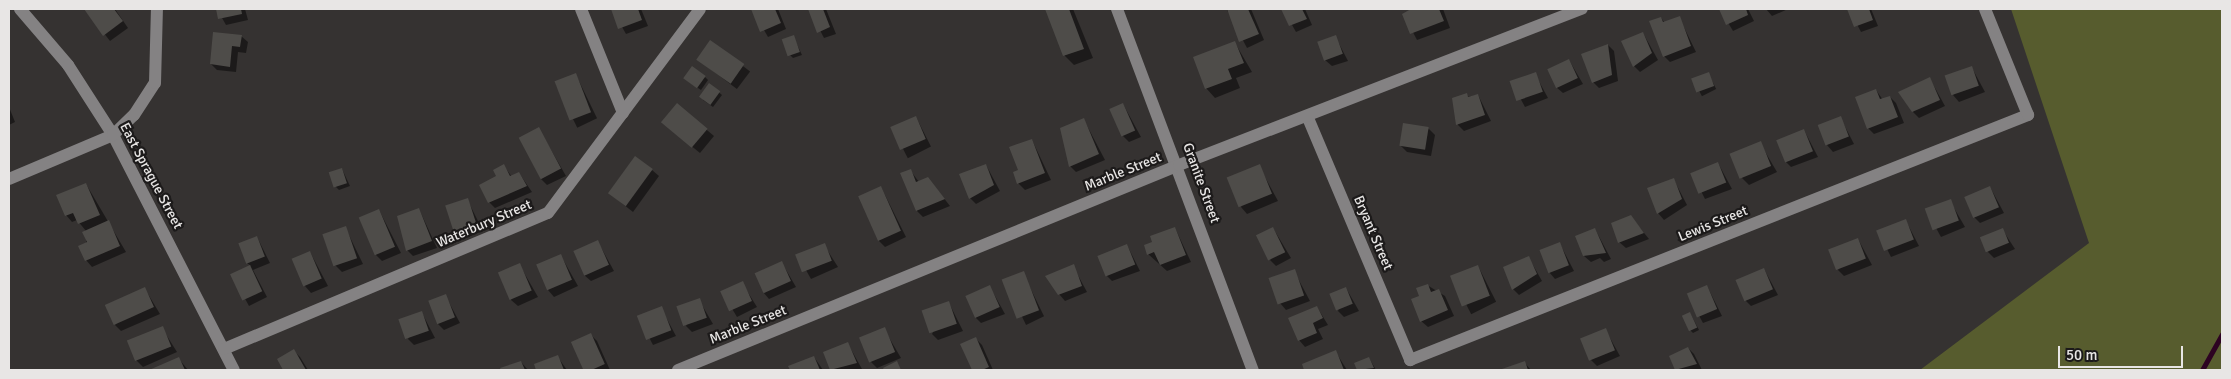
<!DOCTYPE html>
<style>
body{margin:0}
#map{position:relative;width:2231px;height:379px;overflow:hidden;background:#353231;font-family:Signika,sans-serif}
div>[style]{position:absolute}
.green>*{inset:0;background:#575c2e}
.shadow>*{inset:0;background:#0007;transform-origin:0 0}
.stream>*{height:5px;margin:-2.5px;padding:0 2.5px;transform-origin:2.5px;border-radius:2.5px;background:#2d0322}
.building>*{inset:0;background:#4e4c49;transform-origin:0 0}
.minor>*{height:12px;margin:-6px;padding:0 6px;transform-origin:6px;border-radius:6px;background:#848283}
span{translate:-50% -50%;white-space:nowrap;text-align:center;line-height:1.15;-webkit-text-stroke:4.5px #1c1a1a;paint-order:stroke}
.street-label{font-size:14px;color:#e8e6e5}
.frame{position:absolute;inset:0;border:10px solid #e8e6e5;pointer-events:none}
.scale{position:absolute;left:2058px;top:346px;width:125px;height:22px;box-sizing:border-box;border:2px solid #e8e6e5;border-top:0;padding-left:6px;font-size:15px;line-height:18px;white-space:nowrap;color:#e8e6e5;-webkit-text-stroke:4px #1c1a1a;paint-order:stroke}
</style>
<div id="map">
<div class="green">
<i style="clip-path:polygon(2011px 9px,2222px 9px,2222px 370px,1920px 370px,2089px 243px)"></i>
</div>
<div class="shadow">
<i style="clip-path:polygon(85px 9px,115px 9px,128px 28px,110px 41px)"></i>
<i style="clip-path:polygon(217px 9px,245px 9px,248px 20px,226px 25px)"></i>
<i style="clip-path:polygon(612px 9px,641px 9px,648px 26px,626px 34px)"></i>
<i style="clip-path:polygon(752px 9px,778px 9px,786px 29px,768px 37px)"></i>
<i style="clip-path:polygon(809px 9px,826px 9px,836px 34px,824px 38px)"></i>
<i style="clip-path:polygon(1046px 9px,1073px 9px,1093px 58px,1074px 65px,1065px 56px)"></i>
<i style="clip-path:polygon(1251px 9px,1264px 40px,1247px 48px,1227px 10px)"></i>
<i style="clip-path:polygon(1283px 9px,1305px 9px,1312px 25px,1296px 32px)"></i>
<i style="clip-path:polygon(1413px 9px,1443px 9px,1450px 28px,1417px 40px,1404px 15px)"></i>
<i style="clip-path:polygon(1720px 9px,1748px 9px,1754px 21px,1733px 31px)"></i>
<i style="clip-path:polygon(1766px 9px,1788px 9px,1772px 16px)"></i>
<i style="clip-path:polygon(1849px 9px,1871px 9px,1878px 26px,1861px 32px)"></i>
<i style="clip-path:polygon(1679px 17px,1696px 52px,1670px 62px,1664px 56px,1661px 18px,1665px 23px)"></i>
<i style="clip-path:polygon(1643px 33px,1658px 60px,1640px 72px,1634px 66px)"></i>
<i style="clip-path:polygon(241px 36px,248px 42px,246px 53px,238px 52px,236px 72px,217px 70px,211px 64px)"></i>
<i style="clip-path:polygon(793px 36px,802px 55px,793px 58px,790px 55px)"></i>
<i style="clip-path:polygon(1335px 36px,1348px 61px,1332px 66px,1325px 60px)"></i>
<i style="left:711px;top:42px;width:49px;height:22px;rotate:37deg"></i>
<i style="clip-path:polygon(1235px 43px,1252px 72px,1236px 78px,1240px 88px,1215px 98px,1206px 88px)"></i>
<i style="clip-path:polygon(1608px 45px,1614px 51px,1618px 81px,1599px 88px,1593px 82px)"></i>
<i style="clip-path:polygon(1569px 60px,1583px 84px,1563px 93px,1556px 87px)"></i>
<i style="clip-path:polygon(1972px 68px,1985px 92px,1959px 102px,1953px 95px)"></i>
<i style="left:1708px;top:73px;width:18px;height:16px;rotate:63deg"></i>
<i style="clip-path:polygon(1535px 74px,1548px 98px,1525px 107px,1512px 83px)"></i>
<i style="left:576px;top:75px;width:48px;height:22px;rotate:64deg"></i>
<i style="clip-path:polygon(705px 77px,708px 80px,701px 90px,689px 82px)"></i>
<i style="clip-path:polygon(1930px 79px,1945px 106px,1919px 118px,1913px 112px)"></i>
<i style="clip-path:polygon(710px 85px,722px 95px,713px 107px,703px 100px)"></i>
<i style="clip-path:polygon(1876px 90px,1883px 100px,1890px 97px,1896px 103px,1904px 123px,1874px 134px,1868px 128px)"></i>
<i style="clip-path:polygon(1478px 95px,1491px 121px,1464px 131px,1458px 125px,1454px 99px)"></i>
<i style="clip-path:polygon(1123px 104px,1141px 137px,1129px 142px,1123px 136px)"></i>
<i style="clip-path:polygon(677px 105px,714px 136px,700px 153px,669px 128px)"></i>
<i style="clip-path:polygon(9px 107px,15px 122px,9px 125px)"></i>
<i style="left:916px;top:117px;width:33px;height:26px;rotate:63deg"></i>
<i style="clip-path:polygon(1840px 117px,1854px 144px,1833px 152px,1827px 145px)"></i>
<i style="clip-path:polygon(1084px 120px,1105px 160px,1076px 172px,1070px 166px)"></i>
<i style="clip-path:polygon(539px 129px,566px 176px,547px 185px,541px 179px)"></i>
<i style="clip-path:polygon(1429px 129px,1435px 135px,1431px 156px,1407px 152px,1401px 146px)"></i>
<i style="clip-path:polygon(1804px 130px,1818px 157px,1791px 167px,1785px 161px)"></i>
<i style="clip-path:polygon(1032px 140px,1051px 180px,1025px 190px,1018px 183px,1020px 171px)"></i>
<i style="clip-path:polygon(1760px 143px,1777px 172px,1749px 185px,1742px 178px)"></i>
<i style="clip-path:polygon(1718px 163px,1732px 189px,1705px 199px,1692px 173px)"></i>
<i style="clip-path:polygon(986px 165px,1000px 191px,976px 204px,970px 198px)"></i>
<i style="clip-path:polygon(504px 166px,512px 177px,519px 173px,532px 192px,495px 208px,489px 202px)"></i>
<i style="clip-path:polygon(1259px 166px,1278px 201px,1247px 214px,1241px 207px)"></i>
<i style="clip-path:polygon(342px 169px,350px 186px,339px 190px,336px 187px)"></i>
<i style="clip-path:polygon(652px 170px,659px 176px,633px 212px,609px 193px)"></i>
<i style="clip-path:polygon(910px 170px,919px 182px,928px 178px,950px 206px,923px 217px,917px 211px)"></i>
<i style="clip-path:polygon(1674px 180px,1687px 205px,1664px 220px,1658px 213px)"></i>
<i style="clip-path:polygon(86px 184px,126px 252px,92px 267px,86px 260px,86px 231px,77px 220px,72px 222px,66px 215px)"></i>
<i style="clip-path:polygon(881px 187px,906px 237px,885px 247px,878px 240px)"></i>
<i style="clip-path:polygon(1990px 187px,2004px 213px,1980px 223px,1974px 217px)"></i>
<i style="clip-path:polygon(467px 199px,483px 231px,462px 239px,455px 232px)"></i>
<i style="clip-path:polygon(1950px 201px,1965px 227px,1941px 237px,1926px 210px)"></i>
<i style="clip-path:polygon(419px 209px,437px 248px,413px 256px,407px 250px)"></i>
<i style="clip-path:polygon(379px 210px,401px 253px,382px 261px,376px 255px)"></i>
<i style="clip-path:polygon(1631px 217px,1649px 239px,1626px 248px,1619px 242px)"></i>
<i style="clip-path:polygon(1906px 221px,1919px 246px,1891px 257px,1878px 231px)"></i>
<i style="clip-path:polygon(345px 227px,363px 264px,342px 272px,335px 265px)"></i>
<i style="clip-path:polygon(1175px 228px,1191px 262px,1167px 271px,1148px 254px)"></i>
<i style="clip-path:polygon(1273px 228px,1291px 258px,1276px 266px,1269px 259px)"></i>
<i style="clip-path:polygon(1595px 229px,1611px 259px,1604px 262px,1600px 258px,1591px 262px,1584px 256px)"></i>
<i style="clip-path:polygon(2002px 229px,2015px 249px,1994px 258px,1988px 252px)"></i>
<i style="clip-path:polygon(257px 237px,270px 263px,253px 270px,267px 297px,249px 306px,232px 275px,251px 266px,247px 263px)"></i>
<i style="clip-path:polygon(1858px 239px,1872px 265px,1844px 276px,1838px 270px)"></i>
<i style="clip-path:polygon(598px 242px,614px 271px,591px 281px,584px 275px)"></i>
<i style="clip-path:polygon(1560px 244px,1574px 271px,1555px 279px,1549px 272px)"></i>
<i style="clip-path:polygon(824px 245px,838px 267px,811px 279px,798px 256px)"></i>
<i style="clip-path:polygon(1127px 245px,1140px 271px,1112px 281px,1106px 275px)"></i>
<i style="clip-path:polygon(310px 252px,328px 286px,311px 293px,305px 286px)"></i>
<i style="clip-path:polygon(561px 256px,578px 286px,554px 297px,548px 290px)"></i>
<i style="clip-path:polygon(1529px 258px,1542px 281px,1519px 295px,1513px 289px)"></i>
<i style="clip-path:polygon(782px 263px,796px 287px,769px 299px,763px 292px)"></i>
<i style="clip-path:polygon(519px 264px,538px 297px,518px 306px,511px 300px)"></i>
<i style="clip-path:polygon(1073px 266px,1087px 292px,1065px 301px,1059px 294px)"></i>
<i style="left:1478px;top:266px;width:40px;height:28px;rotate:63deg"></i>
<i style="clip-path:polygon(1764px 269px,1778px 295px,1751px 306px,1745px 300px)"></i>
<i style="clip-path:polygon(1294px 271px,1310px 301px,1286px 310px,1280px 303px)"></i>
<i style="left:1023px;top:273px;width:48px;height:20px;rotate:64deg"></i>
<i style="clip-path:polygon(742px 283px,757px 307px,737px 317px,722px 292px)"></i>
<i style="clip-path:polygon(1427px 285px,1445px 296px,1454px 316px,1428px 327px,1421px 321px,1421px 297px)"></i>
<i style="clip-path:polygon(1707px 286px,1722px 316px,1703px 323px,1687px 294px)"></i>
<i style="clip-path:polygon(990px 287px,1005px 314px,981px 323px,975px 317px)"></i>
<i style="clip-path:polygon(1346px 288px,1359px 311px,1344px 317px,1338px 311px)"></i>
<i style="clip-path:polygon(145px 289px,160px 314px,121px 331px,115px 325px)"></i>
<i style="clip-path:polygon(445px 295px,460px 323px,444px 330px,437px 323px)"></i>
<i style="clip-path:polygon(699px 300px,713px 324px,692px 332px,686px 326px)"></i>
<i style="clip-path:polygon(949px 303px,963px 331px,938px 340px,932px 334px)"></i>
<i style="clip-path:polygon(1317px 307px,1328px 325px,1318px 329px,1323px 339px,1305px 347px,1299px 340px)"></i>
<i style="clip-path:polygon(661px 308px,676px 336px,653px 345px,638px 316px)"></i>
<i style="clip-path:polygon(422px 313px,435px 338px,414px 345px,408px 339px)"></i>
<i style="clip-path:polygon(1690px 313px,1699px 330px,1693px 333px,1690px 330px)"></i>
<i style="clip-path:polygon(162px 328px,177px 352px,143px 367px,136px 360px)"></i>
<i style="clip-path:polygon(884px 329px,901px 358px,877px 368px,871px 362px)"></i>
<i style="clip-path:polygon(1605px 329px,1620px 356px,1597px 366px,1590px 359px)"></i>
<i style="clip-path:polygon(591px 335px,597px 341px,610px 370px,585px 370px,573px 343px)"></i>
<i style="clip-path:polygon(976px 339px,982px 345px,993px 370px,973px 370px,962px 345px)"></i>
<i style="clip-path:polygon(848px 344px,862px 369px,832px 370px,825px 353px)"></i>
<i style="clip-path:polygon(1688px 348px,1694px 354px,1702px 370px,1677px 370px,1670px 357px)"></i>
<i style="clip-path:polygon(294px 351px,300px 357px,308px 370px,284px 370px,279px 360px)"></i>
<i style="clip-path:polygon(1335px 351px,1347px 370px,1305px 370px,1303px 365px)"></i>
<i style="clip-path:polygon(557px 356px,567px 370px,538px 370px,536px 364px)"></i>
<i style="clip-path:polygon(814px 357px,823px 370px,793px 370px,790px 366px)"></i>
<i style="clip-path:polygon(1369px 358px,1376px 370px,1359px 370px,1356px 364px)"></i>
<i style="clip-path:polygon(179px 359px,188px 370px,152px 370px)"></i>
<i style="clip-path:polygon(521px 362px,528px 370px,502px 370px,502px 369px)"></i>
<i style="clip-path:polygon(1524px 362px,1531px 370px,1502px 370px)"></i>
</div>
<div class="stream">
<i style="left:2202px;top:370px;width:41px;rotate:-60.9deg"></i>
</div>
<div class="building">
<i style="clip-path:polygon(84px 9px,114px 9px,123px 21px,103px 36px)"></i>
<i style="clip-path:polygon(216px 9px,241px 9px,242px 14px,218px 19px)"></i>
<i style="clip-path:polygon(611px 9px,638px 9px,642px 20px,618px 29px)"></i>
<i style="clip-path:polygon(751px 9px,775px 9px,781px 23px,760px 32px)"></i>
<i style="clip-path:polygon(808px 9px,823px 9px,830px 27px,817px 33px)"></i>
<i style="clip-path:polygon(1045px 9px,1069px 9px,1084px 49px,1063px 56px)"></i>
<i style="clip-path:polygon(1227px 9px,1248px 9px,1259px 34px,1239px 42px)"></i>
<i style="clip-path:polygon(1281px 9px,1302px 9px,1307px 19px,1289px 26px)"></i>
<i style="clip-path:polygon(1411px 9px,1439px 9px,1444px 21px,1410px 34px,1402px 14px)"></i>
<i style="clip-path:polygon(1719px 9px,1746px 9px,1748px 15px,1726px 25px)"></i>
<i style="clip-path:polygon(1847px 9px,1869px 9px,1873px 20px,1854px 27px)"></i>
<i style="clip-path:polygon(1680px 16px,1691px 46px,1663px 57px,1649px 21px,1661px 17px,1663px 22px)"></i>
<i style="clip-path:polygon(213px 32px,242px 35px,240px 47px,232px 46px,230px 67px,210px 64px)"></i>
<i style="clip-path:polygon(1643px 32px,1652px 53px,1633px 67px,1621px 41px)"></i>
<i style="left:794px;top:35px;width:18px;height:13px;rotate:71deg"></i>
<i style="left:1336px;top:35px;width:20px;height:20px;rotate:70deg"></i>
<i style="left:710px;top:40px;width:42px;height:24px;rotate:35deg"></i>
<i style="clip-path:polygon(1235px 41px,1244px 63px,1228px 69px,1232px 79px,1205px 89px,1193px 57px)"></i>
<i style="clip-path:polygon(1608px 44px,1612px 75px,1592px 83px,1581px 54px)"></i>
<i style="left:1569px;top:59px;width:21px;height:24px;rotate:65deg"></i>
<i style="left:692px;top:66px;width:17px;height:15px;rotate:36deg"></i>
<i style="left:1972px;top:66px;width:21px;height:29px;rotate:71deg"></i>
<i style="left:1536px;top:72px;width:21px;height:28px;rotate:71deg"></i>
<i style="left:1709px;top:72px;width:15px;height:19px;rotate:70deg"></i>
<i style="left:576px;top:73px;width:42px;height:23px;rotate:69deg"></i>
<i style="clip-path:polygon(1930px 77px,1940px 100px,1912px 112px,1898px 92px)"></i>
<i style="left:709px;top:83px;width:14px;height:17px;rotate:36deg"></i>
<i style="clip-path:polygon(1876px 89px,1880px 99px,1890px 96px,1898px 117px,1867px 129px,1855px 97px)"></i>
<i style="clip-path:polygon(1467px 93px,1468px 97px,1478px 94px,1485px 115px,1456px 125px,1452px 98px)"></i>
<i style="left:677px;top:103px;width:40px;height:25px;rotate:40deg"></i>
<i style="left:1123px;top:103px;width:30px;height:15px;rotate:66deg"></i>
<i style="left:916px;top:116px;width:25px;height:28px;rotate:67deg"></i>
<i style="left:1841px;top:116px;width:22px;height:25px;rotate:69deg"></i>
<i style="clip-path:polygon(1084px 118px,1099px 154px,1069px 167px,1060px 128px)"></i>
<i style="left:1403px;top:123px;width:26px;height:23px;rotate:9deg"></i>
<i style="left:539px;top:127px;width:47px;height:23px;rotate:62deg"></i>
<i style="left:1804px;top:129px;width:24px;height:30px;rotate:68deg"></i>
<i style="clip-path:polygon(1032px 139px,1045px 173px,1017px 184px,1013px 172px,1018px 170px,1009px 147px)"></i>
<i style="left:1761px;top:141px;width:27px;height:34px;rotate:68deg"></i>
<i style="left:635px;top:156px;width:22px;height:46px;rotate:36deg"></i>
<i style="left:1718px;top:162px;width:22px;height:30px;rotate:68deg"></i>
<i style="clip-path:polygon(504px 164px,510px 176px,519px 172px,527px 186px,488px 203px,479px 185px,496px 176px,493px 170px)"></i>
<i style="clip-path:polygon(986px 164px,994px 185px,969px 199px,959px 174px)"></i>
<i style="left:1260px;top:164px;width:32px;height:36px;rotate:68deg"></i>
<i style="left:342px;top:168px;width:16px;height:14px;rotate:72deg"></i>
<i style="clip-path:polygon(911px 169px,916px 182px,928px 177px,945px 199px,916px 211px,900px 173px)"></i>
<i style="clip-path:polygon(1674px 178px,1682px 199px,1657px 214px,1647px 188px)"></i>
<i style="clip-path:polygon(86px 183px,100px 215px,78px 224px,73px 213px,65px 216px,56px 195px)"></i>
<i style="left:881px;top:186px;width:49px;height:25px;rotate:66deg"></i>
<i style="left:1990px;top:186px;width:23px;height:28px;rotate:67deg"></i>
<i style="left:468px;top:198px;width:28px;height:24px;rotate:72deg"></i>
<i style="left:1951px;top:199px;width:23px;height:28px;rotate:70deg"></i>
<i style="clip-path:polygon(419px 208px,432px 241px,406px 251px,397px 216px)"></i>
<i style="left:379px;top:209px;width:41px;height:22px;rotate:67deg"></i>
<i style="clip-path:polygon(1631px 215px,1644px 233px,1618px 243px,1611px 223px)"></i>
<i style="left:1906px;top:219px;width:22px;height:32px;rotate:69deg"></i>
<i style="clip-path:polygon(109px 220px,120px 246px,85px 261px,78px 246px,87px 242px,82px 232px)"></i>
<i style="left:346px;top:226px;width:34px;height:25px;rotate:71deg"></i>
<i style="clip-path:polygon(1175px 227px,1186px 255px,1160px 265px,1154px 252px,1147px 255px,1144px 245px,1152px 242px,1150px 236px)"></i>
<i style="left:1273px;top:227px;width:28px;height:19px;rotate:64deg"></i>
<i style="clip-path:polygon(1595px 228px,1606px 253px,1583px 256px,1575px 236px)"></i>
<i style="left:2003px;top:228px;width:16px;height:25px;rotate:68deg"></i>
<i style="left:257px;top:236px;width:22px;height:20px;rotate:69deg"></i>
<i style="left:1858px;top:238px;width:22px;height:32px;rotate:69deg"></i>
<i style="left:598px;top:240px;width:27px;height:27px;rotate:66deg"></i>
<i style="left:1560px;top:242px;width:25px;height:22px;rotate:69deg"></i>
<i style="left:825px;top:243px;width:19px;height:32px;rotate:69deg"></i>
<i style="left:1127px;top:244px;width:22px;height:32px;rotate:68deg"></i>
<i style="left:310px;top:251px;width:30px;height:20px;rotate:67deg"></i>
<i style="left:561px;top:254px;width:28px;height:27px;rotate:67deg"></i>
<i style="clip-path:polygon(1529px 256px,1537px 274px,1512px 290px,1503px 267px)"></i>
<i style="left:782px;top:261px;width:22px;height:30px;rotate:66deg"></i>
<i style="left:520px;top:263px;width:30px;height:24px;rotate:67deg"></i>
<i style="clip-path:polygon(1074px 264px,1082px 286px,1058px 295px,1045px 276px)"></i>
<i style="left:250px;top:265px;width:29px;height:22px;rotate:65deg"></i>
<i style="left:1478px;top:265px;width:33px;height:30px;rotate:69deg"></i>
<i style="left:1764px;top:268px;width:23px;height:31px;rotate:67deg"></i>
<i style="left:1295px;top:269px;width:28px;height:28px;rotate:71deg"></i>
<i style="left:1024px;top:271px;width:42px;height:24px;rotate:69deg"></i>
<i style="left:743px;top:281px;width:22px;height:25px;rotate:66deg"></i>
<i style="clip-path:polygon(1428px 284px,1431px 292px,1439px 289px,1448px 310px,1420px 322px,1411px 299px,1419px 296px,1416px 288px)"></i>
<i style="left:990px;top:285px;width:24px;height:27px;rotate:66deg"></i>
<i style="left:1707px;top:285px;width:26px;height:22px;rotate:67deg"></i>
<i style="left:145px;top:287px;width:22px;height:44px;rotate:66deg"></i>
<i style="left:1346px;top:287px;width:18px;height:18px;rotate:68deg"></i>
<i style="left:446px;top:294px;width:25px;height:19px;rotate:69deg"></i>
<i style="left:700px;top:298px;width:21px;height:25px;rotate:71deg"></i>
<i style="left:949px;top:301px;width:24px;height:29px;rotate:71deg"></i>
<i style="left:662px;top:306px;width:26px;height:27px;rotate:69deg"></i>
<i style="clip-path:polygon(1317px 306px,1323px 318px,1313px 323px,1317px 333px,1298px 341px,1288px 318px)"></i>
<i style="left:422px;top:311px;width:21px;height:25px;rotate:71deg"></i>
<i style="left:1690px;top:312px;width:17px;height:9px;rotate:65deg"></i>
<i style="left:163px;top:326px;width:22px;height:39px;rotate:68deg"></i>
<i style="left:885px;top:327px;width:27px;height:28px;rotate:68deg"></i>
<i style="left:1606px;top:328px;width:24px;height:28px;rotate:68deg"></i>
<i style="left:591px;top:333px;width:34px;height:22px;rotate:66deg"></i>
<i style="clip-path:polygon(976px 337px,989px 367px,982px 370px,972px 370px,960px 344px)"></i>
<i style="clip-path:polygon(848px 342px,857px 363px,830px 370px,823px 352px)"></i>
<i style="clip-path:polygon(1688px 347px,1697px 364px,1675px 370px,1669px 356px)"></i>
<i style="clip-path:polygon(294px 349px,306px 370px,283px 370px,277px 359px)"></i>
<i style="clip-path:polygon(1336px 350px,1344px 370px,1304px 370px,1302px 364px)"></i>
<i style="clip-path:polygon(558px 355px,564px 370px,536px 370px,534px 364px)"></i>
<i style="clip-path:polygon(814px 356px,820px 370px,790px 370px,788px 366px)"></i>
<i style="clip-path:polygon(179px 357px,185px 370px,149px 370px)"></i>
<i style="clip-path:polygon(1369px 357px,1374px 368px,1357px 370px,1354px 363px)"></i>
<i style="clip-path:polygon(521px 361px,525px 370px,501px 370px,500px 368px)"></i>
<i style="clip-path:polygon(897px 361px,901px 370px,884px 370px,883px 368px)"></i>
<i style="clip-path:polygon(1525px 361px,1528px 370px,1499px 370px)"></i>
</div>
<div class="minor">
<i style="left:20px;top:9px;width:74px;rotate:49.4deg"></i>
<i style="left:68px;top:65px;width:83px;rotate:57.3deg"></i>
<i style="left:113px;top:135px;width:264px;rotate:62.8deg"></i>
<i style="left:581px;top:9px;width:112px;rotate:68deg"></i>
<i style="left:1117px;top:9px;width:386px;rotate:69.4deg"></i>
<i style="left:1308px;top:118px;width:263px;rotate:67.1deg"></i>
<i style="left:1410px;top:360px;width:665px;rotate:-21.63deg"></i>
<i style="left:2028px;top:115px;width:114px;rotate:-112.1deg"></i>
<i style="left:9px;top:179px;width:113px;rotate:-22.9deg"></i>
<i style="left:113px;top:135px;width:29px;rotate:-44deg"></i>
<i style="left:134px;top:115px;width:38px;rotate:-57deg"></i>
<i style="left:155px;top:83px;width:74px;rotate:-88.5deg"></i>
<i style="left:224px;top:349px;width:351px;rotate:-22.8deg"></i>
<i style="left:548px;top:213px;width:254px;rotate:-53.3deg"></i>
<i style="left:678px;top:370px;width:541px;rotate:-22.25deg"></i>
<i style="left:1179px;top:165px;width:432px;rotate:-21.2deg"></i>
</div>
<div class="street-label">
<span style="left:1123px;top:172px;rotate:-22deg">Marble Street</span>
<span style="left:151px;top:176px;rotate:62deg">East Sprague Street</span>
<span style="left:1201px;top:183px;rotate:70deg">Granite Street</span>
<span style="left:484px;top:224px;rotate:-23deg">Waterbury Street</span>
<span style="left:1713px;top:224px;rotate:-22deg">Lewis Street</span>
<span style="left:1373px;top:233px;rotate:67deg">Bryant Street</span>
<span style="left:748px;top:325px;rotate:-22deg">Marble Street</span>
</div>
<div class="frame"></div>
<div class="scale">50 m</div>
</div>
